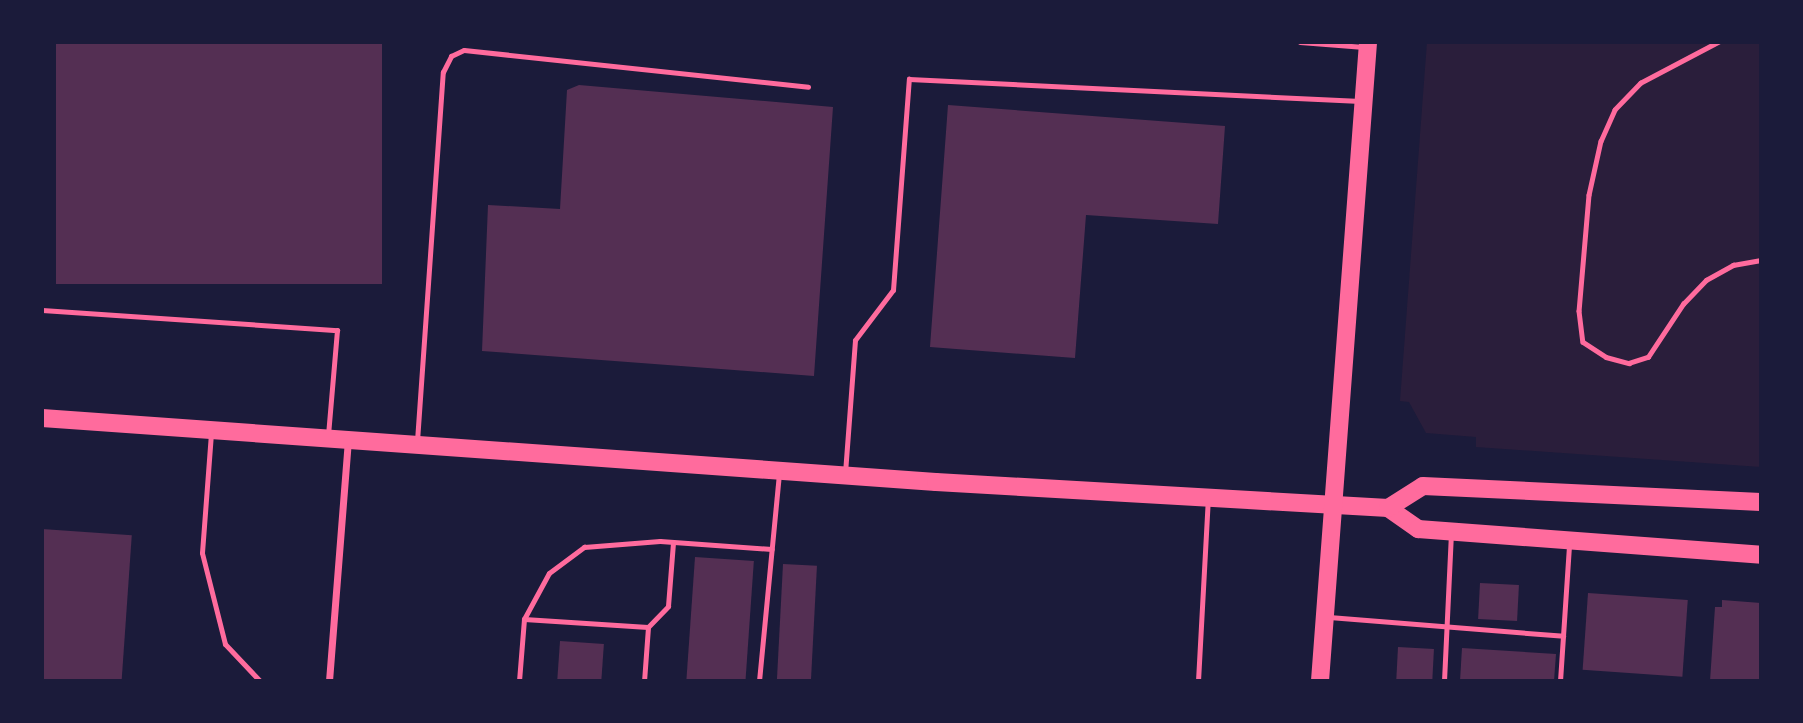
<!DOCTYPE html>
<style>
body{margin:0}
#map{position:relative;width:1803px;height:723px;overflow:hidden;background:#1b1b3a;font-family:Signika,sans-serif}
div>[style]{position:absolute}
.green>*{inset:0;background:#2a1e3b}
.building>*{inset:0;background:#542f53;transform-origin:0 0}
.path>*{height:4.5px;margin:-2.25px;padding:0 2.25px;transform-origin:2.25px;border-radius:2.25px;background:#ff6b9d}
.service>*{height:5px;margin:-2.5px;padding:0 2.5px;transform-origin:2.5px;border-radius:2.5px;background:#ff6b9d}
.minor>*{height:7px;margin:-3.5px;padding:0 3.5px;transform-origin:3.5px;border-radius:3.5px;background:#ff6b9d}
.primary>*{height:18px;margin:-9px;padding:0 9px;transform-origin:9px;border-radius:9px;background:#ff6b9d}
span{translate:-50% -50%;white-space:nowrap;text-align:center;line-height:1.15;-webkit-text-stroke:6px #1b1b3a;paint-order:stroke}
.frame{position:absolute;inset:0;border:44px solid #1b1b3a;pointer-events:none}
</style>
<div id="map">
<div class="green">
<i style="clip-path:polygon(1427px 42px,1761px 42px,1761px 467px,1476px 447px,1476px 437px,1426px 433px,1409px 402px,1400px 401px)"></i>
</div>
<div class="building">
<i style="left:56px;top:42px;width:326px;height:242px"></i>
<i style="clip-path:polygon(579px 85px,833px 107px,814px 376px,482px 351px,488px 205px,560px 209px,567px 90px)"></i>
<i style="clip-path:polygon(948px 105px,1225px 126px,1218px 224px,1086px 215px,1075px 358px,930px 347px)"></i>
<i style="left:42px;top:529px;width:90px;height:152px;rotate:4deg"></i>
<i style="left:695px;top:557px;width:59px;height:124px;rotate:4deg"></i>
<i style="left:783px;top:564px;width:34px;height:117px;rotate:3deg"></i>
<i style="left:1480px;top:583px;width:39px;height:36px;rotate:3deg"></i>
<i style="left:1588px;top:593px;width:100px;height:77px;rotate:4deg"></i>
<i style="clip-path:polygon(1722px 600px,1761px 603px,1761px 681px,1710px 681px,1715px 607px,1722px 607px)"></i>
<i style="left:560px;top:641px;width:44px;height:40px;rotate:4deg"></i>
<i style="left:1398px;top:647px;width:36px;height:34px;rotate:3deg"></i>
<i style="clip-path:polygon(1462px 648px,1556px 654px,1554px 681px,1460px 681px)"></i>
</div>
<div class="path">
<i style="left:1719px;top:42px;width:88px;rotate:152.3deg"></i>
<i style="left:1641px;top:83px;width:37px;rotate:134deg"></i>
<i style="left:1615px;top:110px;width:34px;rotate:114deg"></i>
<i style="left:1601px;top:141px;width:55px;rotate:102.5deg"></i>
<i style="left:1589px;top:195px;width:116px;rotate:94.9deg"></i>
<i style="left:1579px;top:311px;width:31px;rotate:83deg"></i>
<i style="left:1583px;top:342px;width:27px;rotate:33deg"></i>
<i style="left:1606px;top:357px;width:24px;rotate:15deg"></i>
<i style="left:1629px;top:363px;width:20px;rotate:-18deg"></i>
<i style="left:1648px;top:357px;width:64px;rotate:-56.6deg"></i>
<i style="left:1683px;top:304px;width:33px;rotate:-46deg"></i>
<i style="left:1706px;top:280px;width:31px;rotate:-29deg"></i>
<i style="left:1733px;top:265px;width:28px;rotate:-10deg"></i>
</div>
<div class="service">
<i style="left:1300px;top:42px;width:64px;rotate:4.5deg"></i>
<i style="left:42px;top:310px;width:296px;rotate:3.9deg"></i>
<i style="left:337px;top:330px;width:105px;rotate:94.9deg"></i>
<i style="left:211px;top:433px;width:120px;rotate:94.3deg"></i>
<i style="left:202px;top:553px;width:94px;rotate:75.8deg"></i>
<i style="left:225px;top:644px;width:51px;rotate:46.6deg"></i>
<i style="left:417px;top:441px;width:370px;rotate:-86deg"></i>
<i style="left:443px;top:72px;width:18px;rotate:-63deg"></i>
<i style="left:451px;top:56px;width:14px;rotate:-25deg"></i>
<i style="left:464px;top:50px;width:346px;rotate:6.1deg"></i>
<i style="left:845px;top:473px;width:133px;rotate:-85.7deg"></i>
<i style="left:855px;top:340px;width:63px;rotate:-52.8deg"></i>
<i style="left:893px;top:290px;width:212px;rotate:-85.7deg"></i>
<i style="left:909px;top:79px;width:452px;rotate:2.8deg"></i>
<i style="left:1329px;top:617px;width:235px;rotate:4.6deg"></i>
<i style="left:524px;top:619px;width:52px;rotate:-61.5deg"></i>
<i style="left:549px;top:573px;width:44px;rotate:-36.6deg"></i>
<i style="left:584px;top:547px;width:76px;rotate:-4.5deg"></i>
<i style="left:660px;top:541px;width:112px;rotate:4.1deg"></i>
<i style="left:648px;top:627px;width:29px;rotate:-46deg"></i>
<i style="left:668px;top:606px;width:64px;rotate:-85.5deg"></i>
<i style="left:519px;top:681px;width:62px;rotate:-85.4deg"></i>
<i style="left:524px;top:619px;width:124px;rotate:3.7deg"></i>
<i style="left:648px;top:627px;width:54px;rotate:94.2deg"></i>
<i style="left:759px;top:681px;width:207px;rotate:-84.5deg"></i>
<i style="left:1198px;top:681px;width:182px;rotate:-86.9deg"></i>
<i style="left:1444px;top:681px;width:146px;rotate:-87.3deg"></i>
<i style="left:1560px;top:681px;width:137px;rotate:-86.2deg"></i>
</div>
<div class="minor">
<i style="left:329px;top:681px;width:241px;rotate:-85.5deg"></i>
</div>
<div class="primary">
<i style="left:42px;top:418px;width:896px;rotate:4.09deg"></i>
<i style="left:936px;top:482px;width:453px;rotate:3.3deg"></i>
<i style="left:1388px;top:508px;width:37px;rotate:35deg"></i>
<i style="left:1418px;top:529px;width:344px;rotate:4.3deg"></i>
<i style="left:1388px;top:508px;width:41px;rotate:-32.2deg"></i>
<i style="left:1423px;top:486px;width:338px;rotate:2.7deg"></i>
<i style="left:1320px;top:681px;width:641px;rotate:-85.7deg"></i>
</div>
<div class="frame"></div>
</div>
